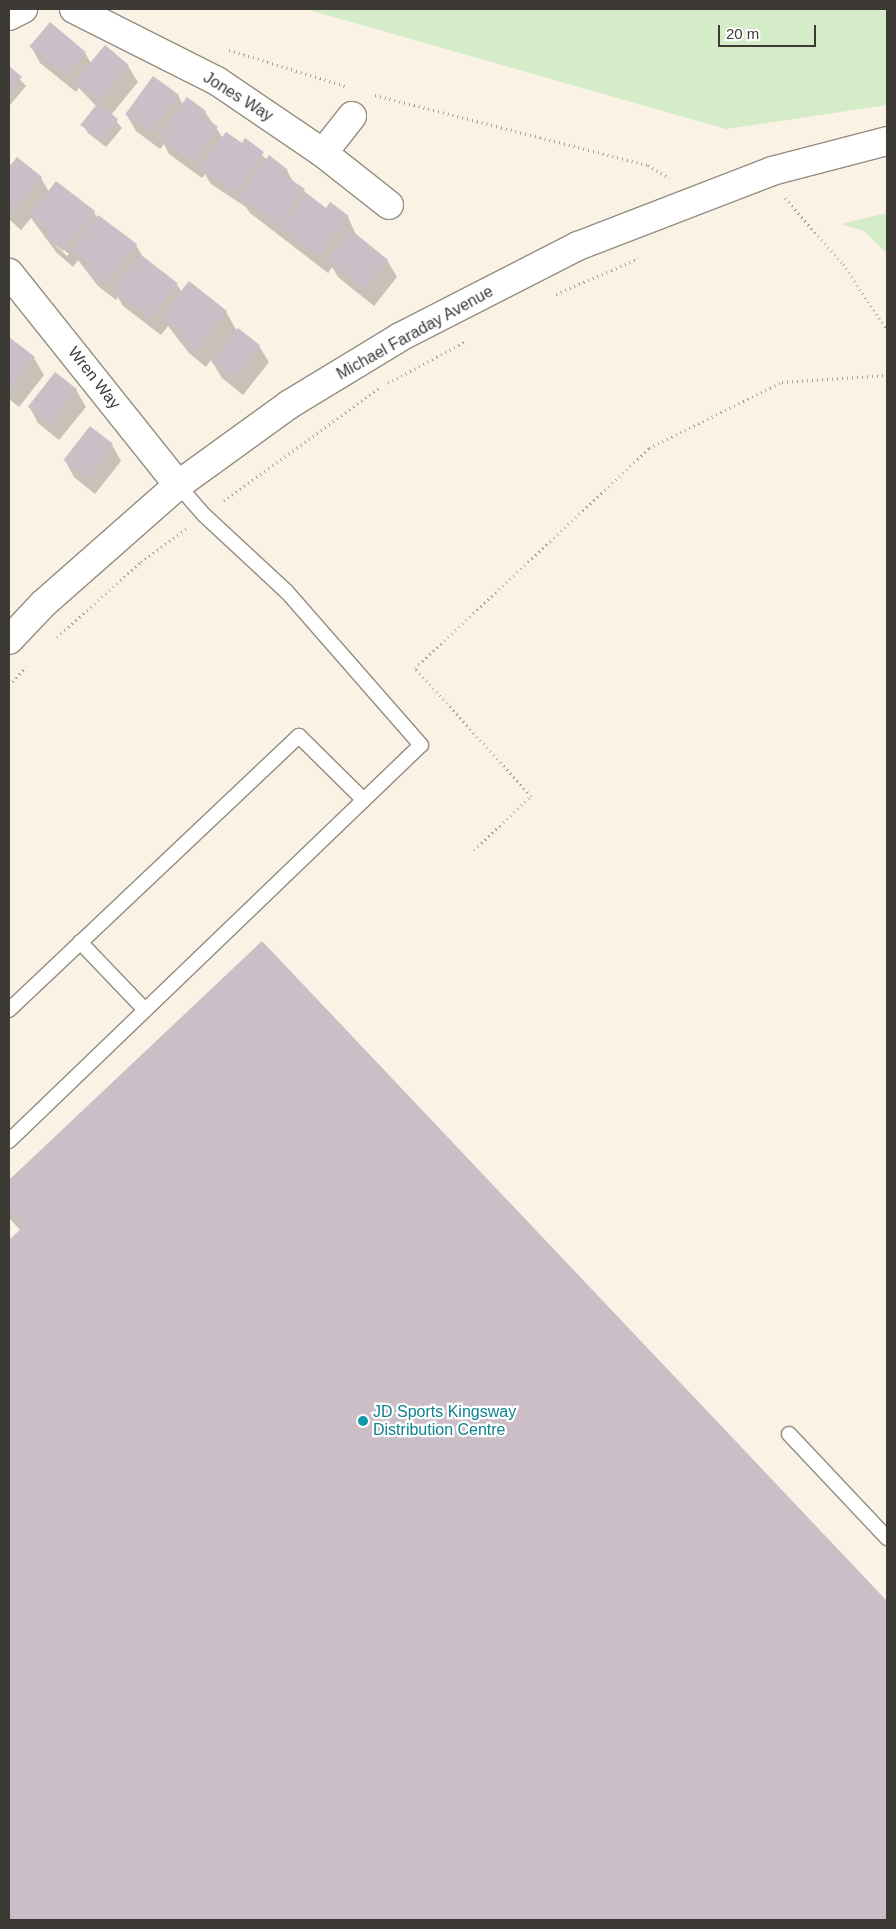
<!DOCTYPE html>
<style>
body{margin:0}
#map{position:relative;width:896px;height:1929px;overflow:hidden;background:#f9f2e5;font-family:Arial,sans-serif}
div>[style]{position:absolute}
.green>*{inset:0;background:#d4ecc7}
.shadow>*{inset:0;background:#0003}
.building>*{inset:0;background:#ccbec7;transform-origin:0 0}
.path>*{height:3px;margin-top:-1.5px;transform-origin:0;background:repeating-linear-gradient(90deg,#a5a096 0 1px,transparent 0 5px)}
.roads{filter:drop-shadow(1px 0 #948e81) drop-shadow(-1px 0 #948e81) drop-shadow(0 1px #948e81) drop-shadow(0 -1px #948e81)}
.service>*{height:14px;margin:-7px;padding:0 7px;transform-origin:7px;border-radius:7px;background:#fff}
.minor>*{height:28px;margin:-14px;padding:0 14px;transform-origin:14px;border-radius:14px;background:#fff}
.dots>*{width:14px;height:14px;translate:-50% -50%;box-sizing:border-box;border:2px solid #fff;border-radius:50%}
span{translate:-50% -50%;white-space:nowrap;text-align:center;line-height:1.15;-webkit-text-stroke:4.5px #fff;paint-order:stroke}
.street-label{font-size:16px;color:#3d3a35}
.culture-label{font-size:16px;color:#0d838f}
.left{translate:0 -50%;text-align:left}
.frame{position:absolute;inset:0;border:10px solid #3d3a35;pointer-events:none}
.scale{position:absolute;left:718px;top:25px;width:98px;height:22px;box-sizing:border-box;border:2px solid #3d3a35;border-top:0;padding-left:6px;font-size:15px;line-height:18px;white-space:nowrap;color:#3d3a35;-webkit-text-stroke:4px #fff;paint-order:stroke}
</style>
<div id="map">
<div class="green">
<i style="clip-path:polygon(306px 9px,887px 9px,887px 105px,726px 129px)"></i>
<i style="clip-path:polygon(887px 213px,887px 254px,864px 231px,841px 224px)"></i>
</div>
<div class="shadow">
<i style="clip-path:polygon(31px 46px,85px 53px,91px 63px,128px 66px,138px 82px,111px 115px,122px 128px,106px 147px,88px 133px,83px 125px,97px 107px,79px 88px,76px 92px,40px 63px)"></i>
<i style="clip-path:polygon(9px 68px,26px 86px,10px 105px,9px 104px)"></i>
<i style="clip-path:polygon(178px 95px,183px 105px,205px 112px,223px 138px,242px 145px,246px 140px,267px 160px,287px 171px,294px 183px,326px 209px,348px 217px,356px 235px,387px 260px,397px 277px,374px 306px,338px 277px,332px 267px,328px 273px,250px 213px,246px 207px,211px 184px,205px 174px,202px 178px,169px 154px,164px 144px,160px 149px,136px 131px,126px 114px)"></i>
<i style="clip-path:polygon(evenodd,9px 164px,41px 178px,49px 192px,94px 212px,97px 218px,136px 245px,144px 259px,177px 285px,182px 292px,189px 283px,226px 312px,237px 331px,259px 346px,269px 362px,243px 395px,222px 378px,211px 360px,206px 367px,189px 353px,168px 326px,161px 335px,123px 306px,118px 297px,116px 300px,98px 286px,78px 260px,73px 267px,56px 252px,31px 218px,21px 230px,9px 219px,9px 164px,53px 241px,69px 254px,67px 256px,56px 246px,53px 241px)"></i>
<i style="clip-path:polygon(9px 339px,34px 358px,44px 375px,19px 407px,9px 399px)"></i>
<i style="clip-path:polygon(76px 390px,86px 407px,59px 440px,38px 423px,29px 406px)"></i>
<i style="clip-path:polygon(112px 445px,121px 461px,95px 494px,74px 477px,65px 460px)"></i>
<i style="clip-path:polygon(262px 943px,887px 1603px,887px 1920px,9px 1920px,9px 1242px,21px 1231px,9px 1218px,9px 1182px)"></i>
</div>
<div class="building">
<i style="left:50px;top:22px;width:47px;height:32px;rotate:40deg"></i>
<i style="left:105px;top:45px;width:31px;height:48px;rotate:40deg"></i>
<i style="clip-path:polygon(9px 66px,22px 77px,9px 93px)"></i>
<i style="left:153px;top:76px;width:32px;height:47px;rotate:36deg"></i>
<i style="clip-path:polygon(187px 97px,206px 111px,203px 116px,218px 127px,192px 162px,158px 137px)"></i>
<i style="left:98px;top:103px;width:26px;height:28px;rotate:39deg"></i>
<i style="clip-path:polygon(226px 132px,242px 143px,245px 138px,264px 152px,235px 193px,200px 168px)"></i>
<i style="clip-path:polygon(269px 155px,288px 170px,284px 175px,305px 189px,278px 225px,239px 196px)"></i>
<i style="clip-path:polygon(17px 157px,42px 177px,11px 214px,9px 167px)"></i>
<i style="clip-path:polygon(56px 181px,95px 211px,63px 251px,45px 236px,49px 231px,29px 216px)"></i>
<i style="clip-path:polygon(306px 193px,326px 208px,330px 202px,349px 216px,318px 257px,279px 228px)"></i>
<i style="clip-path:polygon(98px 215px,137px 244px,106px 284px,87px 270px,91px 265px,71px 250px)"></i>
<i style="left:351px;top:230px;width:48px;height:38px;rotate:39deg"></i>
<i style="left:140px;top:254px;width:48px;height:45px;rotate:38deg"></i>
<i style="clip-path:polygon(189px 281px,227px 311px,196px 352px,178px 336px,181px 332px,161px 317px)"></i>
<i style="left:238px;top:328px;width:28px;height:43px;rotate:38deg"></i>
<i style="clip-path:polygon(9px 337px,35px 357px,9px 392px)"></i>
<i style="left:55px;top:372px;width:28px;height:44px;rotate:38deg"></i>
<i style="left:90px;top:426px;width:29px;height:43px;rotate:38deg"></i>
<i style="clip-path:polygon(262px 941px,887px 1601px,887px 1920px,9px 1920px,9px 1240px,24px 1226px,9px 1210px,9px 1180px)"></i>
</div>
<div class="path">
<i style="left:229px;top:50px;width:121px;rotate:17.2deg"></i>
<i style="left:375px;top:95px;width:282px;rotate:14.4deg"></i>
<i style="left:648px;top:165px;width:25px;rotate:32deg"></i>
<i style="left:785px;top:198px;width:88px;rotate:48.7deg"></i>
<i style="left:843px;top:264px;width:79px;rotate:56.3deg"></i>
<i style="left:556px;top:294px;width:90px;rotate:-23.4deg"></i>
<i style="left:388px;top:383px;width:89px;rotate:-28.3deg"></i>
<i style="left:224px;top:501px;width:193px;rotate:-36.2deg"></i>
<i style="left:57px;top:637px;width:113px;rotate:-41.8deg"></i>
<i style="left:141px;top:562px;width:56px;rotate:-36.3deg"></i>
<i style="left:9px;top:685px;width:25px;rotate:-47deg"></i>
<i style="left:474px;top:850px;width:79px;rotate:-43.5deg"></i>
<i style="left:531px;top:796px;width:173px;rotate:-132.2deg"></i>
<i style="left:415px;top:668px;width:321px;rotate:-43.2deg"></i>
<i style="left:649px;top:448px;width:148px;rotate:-26.4deg"></i>
<i style="left:782px;top:382px;width:105px;rotate:-3.8deg"></i>
</div>
<div class="roads">
<div class="service">
<i style="left:80px;top:942px;width:94px;rotate:46.3deg"></i>
<i style="left:9px;top:1010px;width:399px;rotate:-43.4deg"></i>
<i style="left:299px;top:736px;width:91px;rotate:44.6deg"></i>
<i style="left:9px;top:1141px;width:571px;rotate:-43.87deg"></i>
<i style="left:421px;top:745px;width:203px;rotate:-131.2deg"></i>
<i style="left:287px;top:592px;width:113px;rotate:-137.1deg"></i>
<i style="left:204px;top:515px;width:40px;rotate:-131deg"></i>
<i style="left:789px;top:1434px;width:143px;rotate:46.7deg"></i>
</div>
<div class="minor">
<i style="left:74px;top:9px;width:160px;rotate:26.7deg"></i>
<i style="left:217px;top:81px;width:128px;rotate:34.2deg"></i>
<i style="left:323px;top:153px;width:84px;rotate:38.2deg"></i>
<i style="left:9px;top:16px;width:16px;rotate:-27deg"></i>
<i style="left:323px;top:153px;width:47px;rotate:-51.9deg"></i>
<i style="left:9px;top:273px;width:271px;rotate:51.4deg"></i>
<i style="left:9px;top:640px;width:50px;rotate:-46.6deg"></i>
<i style="left:43px;top:604px;width:180px;rotate:-41.4deg"></i>
<i style="left:178px;top:485px;width:138px;rotate:-35.9deg"></i>
<i style="left:290px;top:404px;width:129px;rotate:-31.3deg"></i>
<i style="left:400px;top:337px;width:200px;rotate:-27.1deg"></i>
<i style="left:578px;top:246px;width:208px;rotate:-21.1deg"></i>
<i style="left:772px;top:171px;width:119px;rotate:-14.6deg"></i>
</div>
</div>
<div class="dots">
<i style="left:363px;top:1421px;background:#0f9aa8"></i>
</div>
<div class="street-label">
<span style="left:238px;top:97px;rotate:32deg">Jones Way</span>
<span style="left:415px;top:333px;rotate:-29deg">Michael Faraday Avenue</span>
<span style="left:94px;top:378px;rotate:52deg">Wren Way</span>
</div>
<div class="culture-label">
<span class="left" style="left:373px;top:1421px">JD Sports Kingsway<br>Distribution Centre</span>
</div>
<div class="frame"></div>
<div class="scale">20 m</div>
</div>
